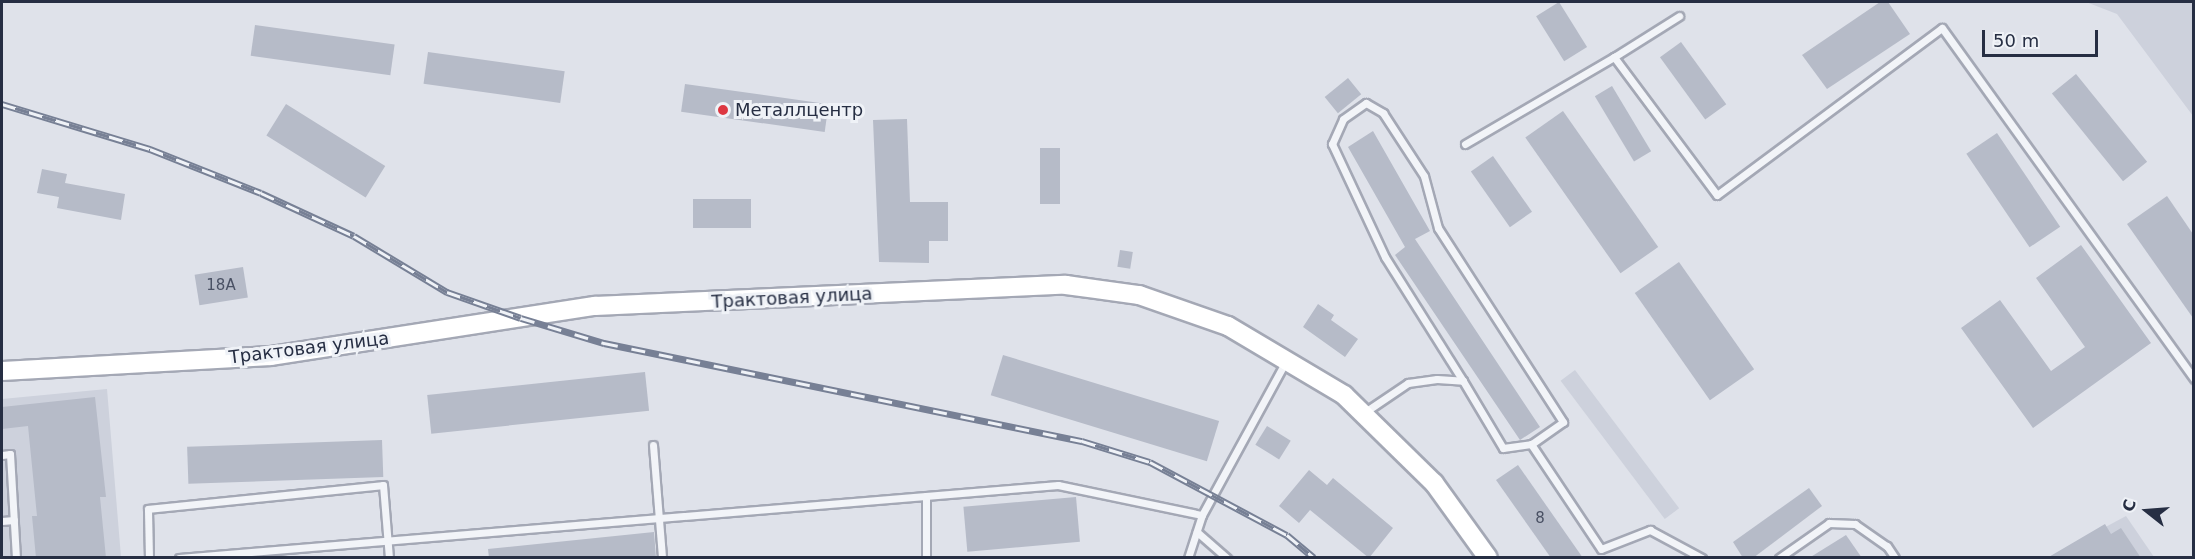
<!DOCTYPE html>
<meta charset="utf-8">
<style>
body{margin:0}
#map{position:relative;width:2195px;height:559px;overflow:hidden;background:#dfe2ea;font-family:"DejaVu Sans",sans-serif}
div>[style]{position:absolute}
.built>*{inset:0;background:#cdd1dc;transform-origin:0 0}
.building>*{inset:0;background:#b6bbc8;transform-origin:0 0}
.roads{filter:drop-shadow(2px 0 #a4a8b5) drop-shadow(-2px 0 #a4a8b5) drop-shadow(0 2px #a4a8b5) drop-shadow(0 -2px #a4a8b5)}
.lane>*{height:7px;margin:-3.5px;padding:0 3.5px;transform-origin:3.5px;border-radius:3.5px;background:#f2f4f8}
.secondary>*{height:18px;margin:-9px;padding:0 9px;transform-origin:9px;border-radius:9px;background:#fff}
.rail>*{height:7px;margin-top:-3.5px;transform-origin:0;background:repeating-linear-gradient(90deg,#eff2f7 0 14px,#778095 0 28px);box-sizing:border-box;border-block:2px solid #778095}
.dots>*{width:16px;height:16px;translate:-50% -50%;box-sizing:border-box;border:3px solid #eff2f7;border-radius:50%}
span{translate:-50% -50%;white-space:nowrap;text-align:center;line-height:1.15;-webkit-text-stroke:6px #eff2f7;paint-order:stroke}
.number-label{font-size:15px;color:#4a5164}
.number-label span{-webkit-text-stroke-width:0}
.poi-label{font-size:18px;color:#262e43}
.left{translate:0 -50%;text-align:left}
.street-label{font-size:18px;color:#262e43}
.frame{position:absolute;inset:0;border:3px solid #262e43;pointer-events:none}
.north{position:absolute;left:2117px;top:481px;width:60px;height:60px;-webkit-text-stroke:4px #eff2f7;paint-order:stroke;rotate:287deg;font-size:16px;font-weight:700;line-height:24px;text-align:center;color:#262e43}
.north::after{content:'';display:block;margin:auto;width:21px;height:27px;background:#262e43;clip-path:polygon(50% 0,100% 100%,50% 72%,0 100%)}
.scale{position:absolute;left:1982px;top:30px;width:116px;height:27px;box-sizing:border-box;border:3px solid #262e43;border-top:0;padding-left:8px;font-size:18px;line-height:21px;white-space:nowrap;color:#262e43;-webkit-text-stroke:4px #eff2f7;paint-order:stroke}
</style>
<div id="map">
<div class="built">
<i style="clip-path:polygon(2086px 2px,2193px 2px,2193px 116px,2117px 14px)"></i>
<i style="left:1575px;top:370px;width:173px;height:18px;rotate:53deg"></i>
<i style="clip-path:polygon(107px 389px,121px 557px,2px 558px,2px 399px)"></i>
<i style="clip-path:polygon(2126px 516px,2154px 557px,2048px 558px)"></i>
</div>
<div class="building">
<i style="left:1559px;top:2px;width:53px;height:27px;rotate:58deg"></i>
<i style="clip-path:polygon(1880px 2px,1888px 2px,1910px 34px,1827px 89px,1802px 55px)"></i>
<i style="left:255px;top:25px;width:141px;height:31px;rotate:8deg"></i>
<i style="left:1681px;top:42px;width:77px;height:26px;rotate:54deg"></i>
<i style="left:428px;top:52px;width:138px;height:32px;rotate:8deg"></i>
<i style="left:2076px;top:74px;width:113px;height:31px;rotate:51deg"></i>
<i style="left:1348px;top:78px;width:21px;height:30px;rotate:51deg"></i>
<i style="left:685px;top:84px;width:145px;height:28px;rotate:8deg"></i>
<i style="left:1612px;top:86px;width:76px;height:20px;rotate:59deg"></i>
<i style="left:286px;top:104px;width:117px;height:37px;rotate:32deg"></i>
<i style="left:1563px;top:111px;width:166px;height:46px;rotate:55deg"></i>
<i style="clip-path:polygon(907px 119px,910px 202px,948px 202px,948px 241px,929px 241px,929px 263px,879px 262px,873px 120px)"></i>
<i style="clip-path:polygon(1373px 131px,1430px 231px,1415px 239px,1540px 427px,1520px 440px,1395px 255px,1405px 247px,1348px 147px)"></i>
<i style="left:1997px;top:133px;width:113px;height:37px;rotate:56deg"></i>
<i style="left:1040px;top:148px;width:20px;height:56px"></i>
<i style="left:1493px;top:156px;width:68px;height:27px;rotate:55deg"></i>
<i style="clip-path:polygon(42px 169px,67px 174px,65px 183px,125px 194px,121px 220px,57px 208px,59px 197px,37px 193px)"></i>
<i style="clip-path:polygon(2167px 196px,2193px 234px,2193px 318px,2127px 224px)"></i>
<i style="left:693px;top:199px;width:58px;height:29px"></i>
<i style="clip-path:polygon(2081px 245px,2151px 343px,2033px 428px,1961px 328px,2000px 300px,2051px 371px,2085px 347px,2036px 278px)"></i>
<i style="left:1120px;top:250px;width:13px;height:17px;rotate:9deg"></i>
<i style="left:1679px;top:262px;width:131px;height:54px;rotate:55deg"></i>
<i style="left:243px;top:267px;width:31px;height:49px;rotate:81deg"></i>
<i style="clip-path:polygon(1318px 304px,1334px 315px,1331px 320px,1358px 339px,1345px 357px,1303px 327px)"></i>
<i style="left:1003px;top:355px;width:226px;height:42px;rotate:17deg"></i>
<i style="left:645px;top:372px;width:39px;height:219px;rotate:84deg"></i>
<i style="clip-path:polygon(95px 397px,106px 497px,100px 497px,106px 558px,36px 558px,32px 516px,37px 516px,28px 426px,2px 429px,2px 407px)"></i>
<i style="left:1267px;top:426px;width:28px;height:22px;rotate:32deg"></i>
<i style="left:382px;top:440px;width:37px;height:195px;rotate:88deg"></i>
<i style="clip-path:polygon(1518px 465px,1583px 558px,1551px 558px,1496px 480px)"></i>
<i style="clip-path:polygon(1309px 470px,1327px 485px,1333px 478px,1393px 528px,1369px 558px,1310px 510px,1299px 523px,1279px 506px)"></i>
<i style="clip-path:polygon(1809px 488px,1822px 506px,1753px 558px,1743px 558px,1733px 542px)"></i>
<i style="left:1076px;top:497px;width:45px;height:113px;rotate:85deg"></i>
<i style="clip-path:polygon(2105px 524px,2111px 534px,2121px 528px,2141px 558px,2047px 558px)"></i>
<i style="clip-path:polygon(654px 532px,656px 558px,489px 558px,488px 549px)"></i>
<i style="clip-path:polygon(1846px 535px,1862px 558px,1809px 558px)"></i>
</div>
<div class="roads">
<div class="lane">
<i style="left:1614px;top:57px;width:77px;rotate:-32.2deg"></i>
<i style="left:1465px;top:144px;width:173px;rotate:-30.3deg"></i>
<i style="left:1614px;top:57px;width:172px;rotate:53.3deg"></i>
<i style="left:1717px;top:195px;width:280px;rotate:-36.6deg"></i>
<i style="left:1942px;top:28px;width:432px;rotate:54.3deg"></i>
<i style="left:1463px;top:381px;width:146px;rotate:-122.2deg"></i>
<i style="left:1385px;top:257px;width:125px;rotate:-115.1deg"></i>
<i style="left:1332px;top:144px;width:27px;rotate:-66deg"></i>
<i style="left:1343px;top:119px;width:28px;rotate:-35deg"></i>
<i style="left:1366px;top:103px;width:20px;rotate:30deg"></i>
<i style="left:1383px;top:113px;width:75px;rotate:56.9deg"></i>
<i style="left:1424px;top:176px;width:54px;rotate:74.9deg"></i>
<i style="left:1438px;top:228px;width:231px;rotate:57.2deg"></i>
<i style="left:1563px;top:422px;width:39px;rotate:145deg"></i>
<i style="left:1365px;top:412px;width:52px;rotate:-34deg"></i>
<i style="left:1408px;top:383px;width:29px;rotate:-8deg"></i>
<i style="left:1437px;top:379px;width:26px;rotate:4deg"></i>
<i style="left:1463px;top:381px;width:78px;rotate:59.2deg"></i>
<i style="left:1503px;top:448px;width:28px;rotate:-8deg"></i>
<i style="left:1531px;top:444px;width:126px;rotate:56.3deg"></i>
<i style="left:1601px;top:549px;width:53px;rotate:-21.2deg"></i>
<i style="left:1650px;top:530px;width:59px;rotate:28.3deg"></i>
<i style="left:653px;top:445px;width:113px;rotate:85.4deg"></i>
<i style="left:2px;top:455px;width:8px;rotate:-7deg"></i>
<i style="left:10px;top:454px;width:104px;rotate:86.7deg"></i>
<i style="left:2px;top:521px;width:12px;rotate:-5deg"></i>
<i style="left:1197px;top:532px;width:40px;rotate:41deg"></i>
<i style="left:149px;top:558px;width:49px;rotate:-91.2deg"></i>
<i style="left:148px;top:509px;width:236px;rotate:-5.8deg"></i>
<i style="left:383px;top:485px;width:73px;rotate:85.3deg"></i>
<i style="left:179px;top:558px;width:882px;rotate:-4.75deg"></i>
<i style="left:1058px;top:485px;width:147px;rotate:11.8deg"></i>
<i style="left:1202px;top:515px;width:173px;rotate:-61.4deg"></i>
<i style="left:926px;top:558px;width:62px;rotate:-90deg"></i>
<i style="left:1188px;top:558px;width:45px;rotate:-72deg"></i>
<i style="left:1779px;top:558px;width:61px;rotate:-35deg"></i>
<i style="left:1829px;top:523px;width:26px;rotate:2deg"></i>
<i style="left:1855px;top:524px;width:39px;rotate:35deg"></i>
<i style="left:1887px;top:546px;width:14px;rotate:56deg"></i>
</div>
<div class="secondary">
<i style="left:2px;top:371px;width:269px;rotate:-3.2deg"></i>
<i style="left:271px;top:356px;width:328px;rotate:-8.8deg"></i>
<i style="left:595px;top:306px;width:471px;rotate:-2.6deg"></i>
<i style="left:1066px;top:285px;width:74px;rotate:7.8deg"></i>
<i style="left:1139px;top:295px;width:94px;rotate:19.2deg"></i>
<i style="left:1228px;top:326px;width:135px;rotate:30.7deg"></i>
<i style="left:1344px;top:395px;width:126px;rotate:44.4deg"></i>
<i style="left:1434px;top:483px;width:92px;rotate:54.2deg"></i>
</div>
</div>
<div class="rail">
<i style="left:2px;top:104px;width:155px;rotate:16.9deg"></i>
<i style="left:150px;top:149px;width:119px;rotate:21.6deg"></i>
<i style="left:261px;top:193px;width:102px;rotate:24.8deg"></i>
<i style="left:354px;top:236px;width:109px;rotate:31.1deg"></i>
<i style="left:447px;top:292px;width:78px;rotate:19.4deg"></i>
<i style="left:521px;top:318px;width:87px;rotate:16.8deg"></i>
<i style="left:604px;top:343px;width:488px;rotate:11.6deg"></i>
<i style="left:1082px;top:441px;width:71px;rotate:17.2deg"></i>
<i style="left:1150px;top:462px;width:155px;rotate:28.1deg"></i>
<i style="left:1287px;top:535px;width:35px;rotate:40deg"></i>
</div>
<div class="dots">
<i style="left:723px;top:110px;background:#dd3742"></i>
</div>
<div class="number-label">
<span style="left:221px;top:286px">18А</span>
<span style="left:1540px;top:519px">8</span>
</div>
<div class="poi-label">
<span class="left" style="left:735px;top:110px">Металлцентр</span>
</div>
<div class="street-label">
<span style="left:792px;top:298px;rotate:-3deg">Трактовая улица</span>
<span style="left:309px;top:348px;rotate:-7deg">Трактовая улица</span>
</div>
<div class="frame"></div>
<div class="north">С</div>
<div class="scale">50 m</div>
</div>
